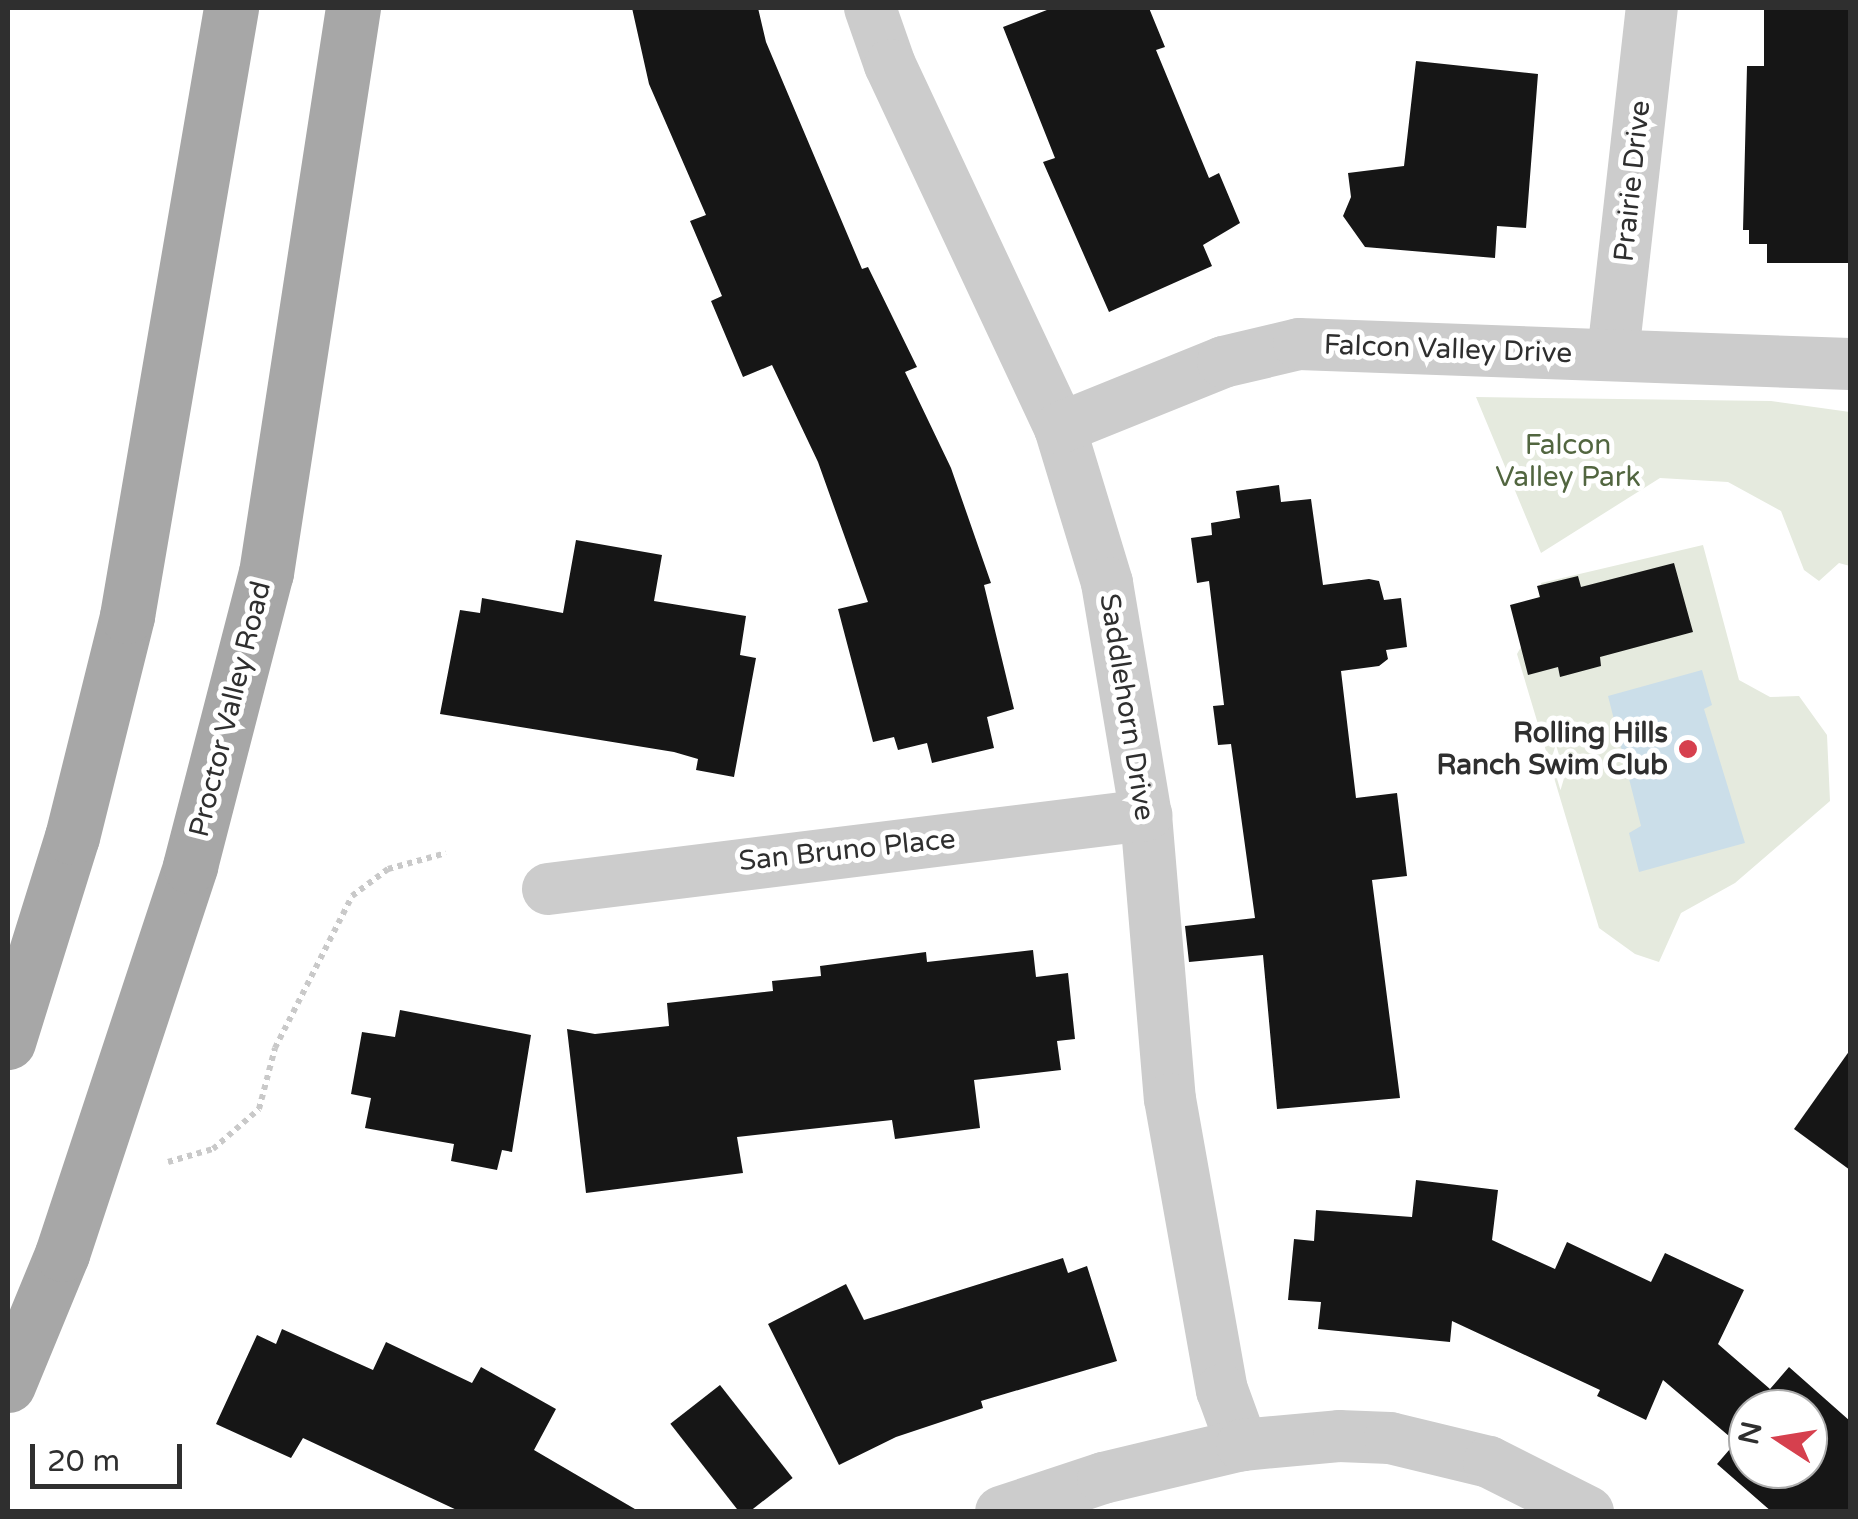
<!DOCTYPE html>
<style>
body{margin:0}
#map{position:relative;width:1858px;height:1519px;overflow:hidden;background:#fff;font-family:"Varela Round",sans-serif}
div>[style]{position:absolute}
.green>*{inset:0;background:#e5eade}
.water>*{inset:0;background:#cbdee9}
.building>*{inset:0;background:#161616;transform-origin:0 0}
.path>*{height:6px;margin-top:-3px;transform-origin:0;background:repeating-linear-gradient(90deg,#c9c9c9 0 5px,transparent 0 10px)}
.minor>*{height:52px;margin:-26px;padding:0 26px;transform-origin:26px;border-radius:26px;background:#ccc}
.major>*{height:55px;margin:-27.5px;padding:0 27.5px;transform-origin:27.5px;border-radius:27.5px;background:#a7a7a7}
.dots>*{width:28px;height:28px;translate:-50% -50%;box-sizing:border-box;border:5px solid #fff;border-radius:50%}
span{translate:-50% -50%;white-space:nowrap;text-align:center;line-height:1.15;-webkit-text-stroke:10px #fff;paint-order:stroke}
.street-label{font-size:28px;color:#2f2f2f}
.park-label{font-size:28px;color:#526640}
.poi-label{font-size:28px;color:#2f2f2f;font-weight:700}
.right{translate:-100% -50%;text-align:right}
.frame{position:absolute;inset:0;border:10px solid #2f2f2f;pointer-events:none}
.north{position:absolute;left:1728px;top:1389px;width:100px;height:100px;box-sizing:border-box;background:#fff;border:2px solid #acacac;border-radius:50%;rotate:282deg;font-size:28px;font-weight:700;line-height:40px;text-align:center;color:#2f2f2f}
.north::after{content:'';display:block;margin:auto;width:35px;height:45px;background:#d6404e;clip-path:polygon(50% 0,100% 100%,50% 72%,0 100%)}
.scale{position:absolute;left:30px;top:1444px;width:152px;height:45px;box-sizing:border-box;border:5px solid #2f2f2f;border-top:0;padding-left:12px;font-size:30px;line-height:35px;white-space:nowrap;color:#2f2f2f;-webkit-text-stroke:8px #fff;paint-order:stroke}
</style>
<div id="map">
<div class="green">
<i style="clip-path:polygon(1476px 397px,1771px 401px,1850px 412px,1850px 566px,1839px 563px,1819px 581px,1804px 570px,1781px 511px,1728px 482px,1660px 478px,1541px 553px)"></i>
<i style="clip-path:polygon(1703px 545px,1739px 680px,1770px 697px,1799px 696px,1827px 735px,1830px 801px,1735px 883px,1681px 913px,1659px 962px,1635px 954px,1599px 928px,1517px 654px,1534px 624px,1541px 583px)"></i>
</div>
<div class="water">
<i style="clip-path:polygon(1702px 670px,1712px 705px,1704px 709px,1745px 843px,1639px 872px,1629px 833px,1641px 826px,1608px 696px)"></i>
</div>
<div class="building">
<i style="clip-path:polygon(632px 8px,758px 8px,766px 42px,862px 269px,868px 267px,917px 367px,905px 372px,951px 468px,991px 583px,984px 585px,1014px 709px,987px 717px,994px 748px,932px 763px,927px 743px,898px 750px,894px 737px,873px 742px,838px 609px,868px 602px,818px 462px,772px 365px,743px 377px,711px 301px,722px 296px,690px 221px,706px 215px,649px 84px)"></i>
<i style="clip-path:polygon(1052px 8px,1149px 8px,1165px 47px,1156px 50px,1209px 178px,1219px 173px,1240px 223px,1203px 245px,1212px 266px,1109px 312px,1043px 162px,1055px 158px,1003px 27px)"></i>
<i style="clip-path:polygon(1764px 8px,1850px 8px,1850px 263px,1767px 263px,1767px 244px,1749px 244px,1749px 230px,1743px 230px,1747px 66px,1764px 66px)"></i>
<i style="clip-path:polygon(1416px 61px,1538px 74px,1526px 228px,1497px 226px,1495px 258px,1365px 247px,1343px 216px,1351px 197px,1348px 173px,1404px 166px)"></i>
<i style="clip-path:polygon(1279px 485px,1281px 502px,1311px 499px,1323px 585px,1369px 579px,1379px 581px,1384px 600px,1401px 598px,1407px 647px,1386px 650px,1388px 659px,1379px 666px,1341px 671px,1356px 798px,1397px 793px,1407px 876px,1372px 880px,1400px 1098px,1277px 1109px,1263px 955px,1189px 962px,1185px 926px,1255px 918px,1231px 744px,1218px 745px,1213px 706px,1224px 705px,1209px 581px,1197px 583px,1191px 538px,1212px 535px,1211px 523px,1240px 518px,1236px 491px)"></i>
<i style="clip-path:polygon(576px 540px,662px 555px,654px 601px,746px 616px,740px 655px,756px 658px,734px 777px,696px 770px,698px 759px,674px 752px,440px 714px,460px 610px,480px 613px,482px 598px,563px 613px)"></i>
<i style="clip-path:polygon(1674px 563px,1693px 632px,1600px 657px,1601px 666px,1560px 677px,1558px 667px,1528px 675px,1510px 605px,1540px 597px,1537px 586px,1578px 576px,1581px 587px)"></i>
<i style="clip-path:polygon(1033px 950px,1036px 977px,1068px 973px,1075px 1039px,1057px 1041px,1061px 1070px,974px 1080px,980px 1128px,895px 1139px,892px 1120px,737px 1137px,743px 1173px,586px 1193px,567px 1029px,595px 1034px,669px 1026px,667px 1003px,773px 991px,772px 981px,821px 976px,820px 966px,926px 952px,927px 962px)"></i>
<i style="clip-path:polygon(400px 1010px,531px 1035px,512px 1152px,502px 1150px,497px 1170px,451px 1161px,454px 1144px,365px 1128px,371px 1098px,351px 1094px,362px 1032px,395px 1037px)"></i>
<i style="clip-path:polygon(1850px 1050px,1850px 1170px,1794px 1129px)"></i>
<i style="clip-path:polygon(evenodd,1416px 1180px,1498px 1190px,1492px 1240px,1555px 1269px,1567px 1242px,1651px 1282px,1665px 1253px,1744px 1290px,1718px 1344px,1770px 1389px,1789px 1367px,1850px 1421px,1850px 1512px,1772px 1512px,1717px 1464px,1736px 1442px,1663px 1380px,1646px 1420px,1597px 1396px,1600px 1390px,1452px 1321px,1450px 1342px,1318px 1329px,1321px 1302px,1288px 1300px,1294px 1239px,1314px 1241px,1316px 1210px,1412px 1217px,1416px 1180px,1748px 1409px,1808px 1409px,1808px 1469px,1748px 1469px,1748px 1409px)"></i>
<i style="clip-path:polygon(1063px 1258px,1068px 1273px,1087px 1266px,1117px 1361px,981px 1401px,983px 1408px,896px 1437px,839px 1465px,768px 1324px,846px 1284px,864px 1320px)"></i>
<i style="clip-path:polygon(282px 1329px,373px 1370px,386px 1342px,472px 1383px,481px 1367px,556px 1409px,534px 1450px,640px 1512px,461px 1512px,303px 1438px,291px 1458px,216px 1424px,257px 1335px,276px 1344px)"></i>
<i style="left:720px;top:1385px;width:118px;height:63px;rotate:52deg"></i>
</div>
<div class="path">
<i style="left:168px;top:1162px;width:47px;rotate:-16.1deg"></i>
<i style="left:213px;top:1149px;width:61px;rotate:-41deg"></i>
<i style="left:259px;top:1109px;width:63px;rotate:-75.3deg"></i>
<i style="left:275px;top:1048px;width:170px;rotate:-63.1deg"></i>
<i style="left:352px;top:896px;width:45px;rotate:-36.9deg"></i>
<i style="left:388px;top:869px;width:60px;rotate:-15.4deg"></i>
</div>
<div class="minor">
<i style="left:870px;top:8px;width:60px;rotate:70.7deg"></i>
<i style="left:890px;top:65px;width:401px;rotate:64.9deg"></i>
<i style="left:1060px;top:428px;width:162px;rotate:73.1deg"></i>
<i style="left:1107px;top:583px;width:235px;rotate:80.5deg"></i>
<i style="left:1146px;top:815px;width:285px;rotate:85.2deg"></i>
<i style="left:1170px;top:1099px;width:296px;rotate:79.9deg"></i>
<i style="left:1222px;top:1390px;width:59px;rotate:70deg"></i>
<i style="left:1613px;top:354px;width:348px;rotate:-83.6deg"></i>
<i style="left:1060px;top:428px;width:176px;rotate:-22deg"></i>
<i style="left:1223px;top:362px;width:78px;rotate:-13.3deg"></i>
<i style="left:1299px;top:344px;width:551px;rotate:2.08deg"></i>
<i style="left:548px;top:889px;width:603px;rotate:-7.05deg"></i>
<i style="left:1001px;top:1512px;width:108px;rotate:-18.4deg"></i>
<i style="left:1103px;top:1478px;width:143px;rotate:-13.4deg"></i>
<i style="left:1242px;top:1445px;width:97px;rotate:-5.3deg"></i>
<i style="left:1339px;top:1436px;width:51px;rotate:2.2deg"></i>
<i style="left:1390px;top:1438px;width:102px;rotate:13.6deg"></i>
<i style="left:1489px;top:1462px;width:111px;rotate:26.8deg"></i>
</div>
<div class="major">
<i style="left:8px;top:1042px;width:215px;rotate:-72.7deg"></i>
<i style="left:72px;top:837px;width:228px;rotate:-76deg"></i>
<i style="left:127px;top:616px;width:617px;rotate:-80.29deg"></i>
<i style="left:8px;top:1385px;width:142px;rotate:-67.6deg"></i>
<i style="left:62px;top:1254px;width:409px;rotate:-71.7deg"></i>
<i style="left:190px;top:866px;width:303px;rotate:-75.5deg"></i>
<i style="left:266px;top:573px;width:572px;rotate:-81.25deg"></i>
</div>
<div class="dots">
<i style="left:1688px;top:749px;background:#d6404e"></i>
</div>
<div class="street-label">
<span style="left:1632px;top:181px;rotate:-84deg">Prairie Drive</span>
<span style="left:1448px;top:349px;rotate:2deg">Falcon Valley Drive</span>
<span style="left:1127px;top:707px;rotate:81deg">Saddlehorn Drive</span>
<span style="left:230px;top:709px;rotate:-76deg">Proctor Valley Road</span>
<span style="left:847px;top:850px;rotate:-6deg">San Bruno Place</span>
</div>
<div class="park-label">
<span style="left:1568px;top:461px">Falcon<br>Valley Park</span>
</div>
<div class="poi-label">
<span class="right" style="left:1668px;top:749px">Rolling Hills<br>Ranch Swim Club</span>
</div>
<div class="frame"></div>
<div class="north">N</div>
<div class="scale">20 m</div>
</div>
